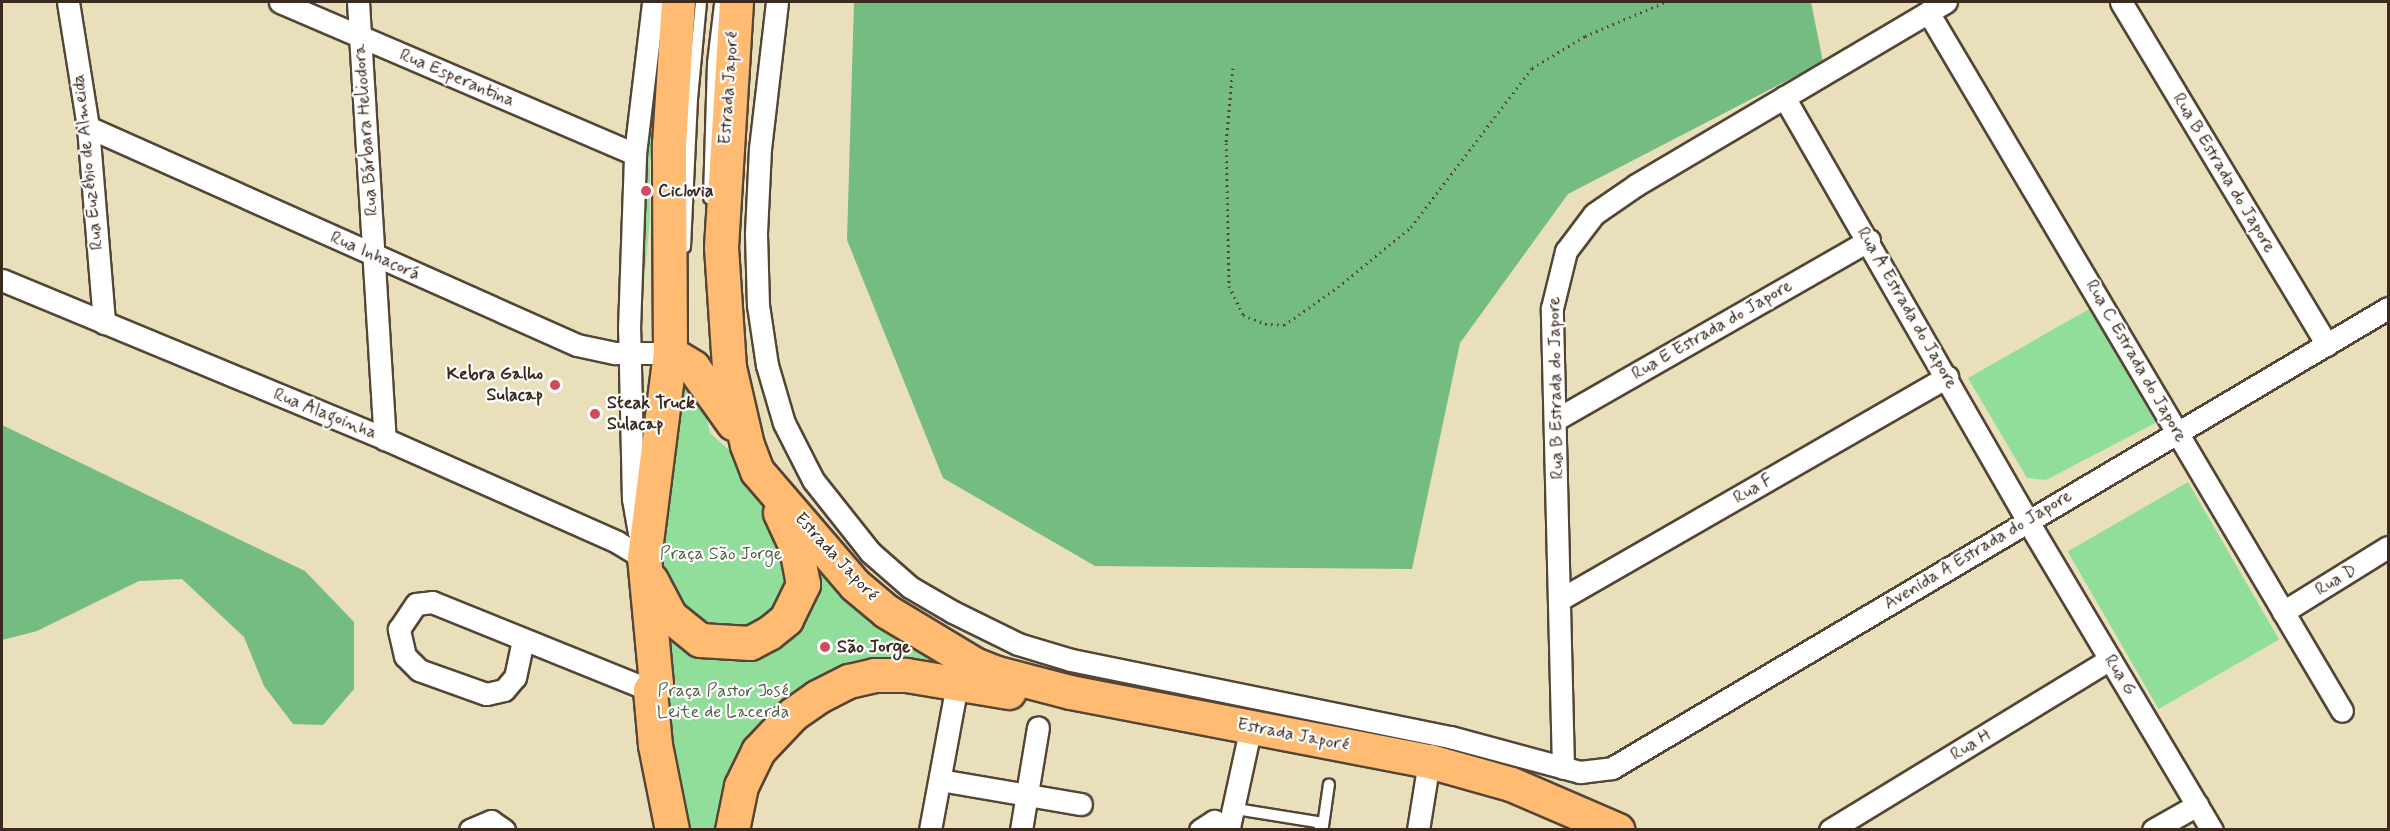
<!DOCTYPE html>
<meta charset="utf-8">
<style>
body{margin:0}
#map{position:relative;width:2390px;height:831px;overflow:hidden;background:#eadfbb;font-family:Mynerve,sans-serif}
div>[style]{position:absolute}
.green>*{inset:0;background:#91dd9a;transform-origin:0 0}
.forest>*{inset:0;background:#74bc82}
.path>*{height:3px;margin-top:-1.5px;transform-origin:0;background:repeating-linear-gradient(90deg,#554536 0 1.5px,transparent 0 6px)}
.roads{filter:drop-shadow(2px 0 #554536) drop-shadow(-2px 0 #554536) drop-shadow(0 2px #554536) drop-shadow(0 -2px #554536)}
.service>*{height:10px;margin:-5px;padding:0 5px;transform-origin:5px;border-radius:5px;background:#fff}
.minor>*{height:21px;margin:-10.5px;padding:0 10.5px;transform-origin:10.5px;border-radius:10.5px;background:#fff}
.primary>*{height:33px;margin:-16.5px;padding:0 16.5px;transform-origin:16.5px;border-radius:16.5px;background:#febb71}
.dots>*{width:16px;height:16px;translate:-50% -50%;box-sizing:border-box;border:3px solid #fff;border-radius:50%}
span{translate:-50% -50%;white-space:nowrap;text-align:center;line-height:1.15;-webkit-text-stroke:4.5px #fff;paint-order:stroke}
.street-label{font-size:18px;color:#3b2a1e}
.poi-label{font-size:18px;color:#3b2a1e;font-weight:700}
.left{translate:0 -50%;text-align:left}
.right{translate:-100% -50%;text-align:right}
.park-label{font-size:18px;color:#556043}
.frame{position:absolute;inset:0;border:3px solid #3b2a1e;pointer-events:none}
</style>
<div id="map">
<div class="green">
<i style="clip-path:polygon(666px 24px,650px 163px,650px 218px,640px 327px,631px 327px,656px 27px)"></i>
<i style="clip-path:polygon(2091px 308px,2161px 420px,2046px 480px,2027px 478px,1968px 378px)"></i>
<i style="clip-path:polygon(681px 376px,704px 406px,710px 433px,981px 678px,855px 685px,790px 722px,737px 829px,681px 829px,660px 742px,653px 564px)"></i>
<i style="left:2188px;top:482px;width:182px;height:139px;rotate:60deg"></i>
</div>
<div class="forest">
<i style="clip-path:polygon(854px 2px,1811px 2px,1823px 62px,1568px 194px,1460px 343px,1412px 569px,1095px 566px,943px 478px,847px 240px)"></i>
<i style="clip-path:polygon(2px 425px,305px 571px,354px 622px,354px 689px,323px 725px,293px 724px,264px 686px,244px 637px,182px 579px,139px 581px,37px 631px,2px 640px)"></i>
</div>
<div class="path">
<i style="left:1233px;top:68px;width:75px;rotate:95.3deg"></i>
<i style="left:1226px;top:143px;width:143px;rotate:88.8deg"></i>
<i style="left:1229px;top:286px;width:32px;rotate:64deg"></i>
<i style="left:1243px;top:315px;width:24px;rotate:22deg"></i>
<i style="left:1265px;top:324px;width:19px;rotate:3deg"></i>
<i style="left:1284px;top:325px;width:66px;rotate:-35.1deg"></i>
<i style="left:1338px;top:287px;width:94px;rotate:-39.4deg"></i>
<i style="left:1411px;top:227px;width:200px;rotate:-52.7deg"></i>
<i style="left:1532px;top:68px;width:62px;rotate:-31.1deg"></i>
<i style="left:1585px;top:36px;width:87px;rotate:-23deg"></i>
</div>
<div class="roads">
<div class="service">
<i style="left:709px;top:198px;width:135px;rotate:-88.3deg"></i>
<i style="left:713px;top:63px;width:59px;rotate:-83.2deg"></i>
<i style="left:685px;top:247px;width:148px;rotate:-87.3deg"></i>
<i style="left:692px;top:99px;width:97px;rotate:-84.7deg"></i>
<i style="left:1236px;top:809px;width:82px;rotate:9.1deg"></i>
<i style="left:1317px;top:822px;width:10px;rotate:53deg"></i>
<i style="left:1323px;top:826px;width:42px;rotate:-81.9deg"></i>
</div>
<div class="minor">
<i style="left:68px;top:2px;width:127px;rotate:80.9deg"></i>
<i style="left:88px;top:127px;width:197px;rotate:85.3deg"></i>
<i style="left:280px;top:2px;width:386px;rotate:23.2deg"></i>
<i style="left:358px;top:2px;width:438px;rotate:86.5deg"></i>
<i style="left:777px;top:2px;width:147px;rotate:96.6deg"></i>
<i style="left:760px;top:148px;width:86px;rotate:92.7deg"></i>
<i style="left:756px;top:234px;width:71px;rotate:88.4deg"></i>
<i style="left:758px;top:305px;width:61px;rotate:81.5deg"></i>
<i style="left:767px;top:365px;width:60px;rotate:73.7deg"></i>
<i style="left:784px;top:423px;width:64px;rotate:63deg"></i>
<i style="left:813px;top:480px;width:92px;rotate:51.6deg"></i>
<i style="left:870px;top:552px;width:53px;rotate:41.2deg"></i>
<i style="left:910px;top:587px;width:50px;rotate:30.2deg"></i>
<i style="left:953px;top:612px;width:72px;rotate:26.2deg"></i>
<i style="left:1018px;top:644px;width:55px;rotate:16.8deg"></i>
<i style="left:1071px;top:660px;width:387px;rotate:11.5deg"></i>
<i style="left:1450px;top:737px;width:135px;rotate:15.1deg"></i>
<i style="left:1580px;top:772px;width:32px;rotate:-7deg"></i>
<i style="left:1612px;top:768px;width:902px;rotate:-30.66deg"></i>
<i style="left:2121px;top:2px;width:400px;rotate:59deg"></i>
<i style="left:1928px;top:12px;width:812px;rotate:59.36deg"></i>
<i style="left:1784px;top:97px;width:488px;rotate:60.1deg"></i>
<i style="left:2027px;top:520px;width:361px;rotate:59.2deg"></i>
<i style="left:88px;top:127px;width:535px;rotate:24.03deg"></i>
<i style="left:577px;top:345px;width:39px;rotate:12deg"></i>
<i style="left:615px;top:353px;width:55px"></i>
<i style="left:2px;top:280px;width:415px;rotate:22.5deg"></i>
<i style="left:385px;top:439px;width:254px;rotate:23.9deg"></i>
<i style="left:617px;top:542px;width:31px;rotate:31deg"></i>
<i style="left:1555px;top:420px;width:362px;rotate:-29.8deg"></i>
<i style="left:639px;top:533px;width:35px;rotate:-100deg"></i>
<i style="left:633px;top:499px;width:170px;rotate:-91.3deg"></i>
<i style="left:629px;top:329px;width:175px;rotate:-88deg"></i>
<i style="left:635px;top:154px;width:153px;rotate:-83.2deg"></i>
<i style="left:1559px;top:600px;width:448px;rotate:-29.9deg"></i>
<i style="left:2283px;top:612px;width:123px;rotate:-31.8deg"></i>
<i style="left:523px;top:640px;width:38px;rotate:102deg"></i>
<i style="left:515px;top:677px;width:17px;rotate:130deg"></i>
<i style="left:504px;top:690px;width:18px;rotate:167deg"></i>
<i style="left:486px;top:694px;width:71px;rotate:-160.3deg"></i>
<i style="left:419px;top:670px;width:20px;rotate:-135deg"></i>
<i style="left:405px;top:656px;width:28px;rotate:-103deg"></i>
<i style="left:399px;top:629px;width:30px;rotate:-56deg"></i>
<i style="left:416px;top:604px;width:16px;rotate:-7deg"></i>
<i style="left:432px;top:602px;width:235px;rotate:22deg"></i>
<i style="left:1563px;top:768px;width:460px;rotate:-91.4deg"></i>
<i style="left:1552px;top:308px;width:59px;rotate:-76.2deg"></i>
<i style="left:1566px;top:251px;width:46px;rotate:-52.9deg"></i>
<i style="left:1594px;top:214px;width:51px;rotate:-34.6deg"></i>
<i style="left:1636px;top:185px;width:360px;rotate:-30.6deg"></i>
<i style="left:940px;top:780px;width:143px;rotate:9.7deg"></i>
<i style="left:1229px;top:827px;width:103px;rotate:-77.7deg"></i>
<i style="left:470px;top:830px;width:23px;rotate:-23deg"></i>
<i style="left:491px;top:821px;width:16px;rotate:35deg"></i>
<i style="left:930px;top:830px;width:148px;rotate:-79.5deg"></i>
<i style="left:1021px;top:830px;width:104px;rotate:-80.6deg"></i>
<i style="left:1200px;top:830px;width:17px;rotate:-33deg"></i>
<i style="left:1214px;top:821px;width:18px;rotate:29deg"></i>
<i style="left:1418px;top:830px;width:70px;rotate:-80.9deg"></i>
<i style="left:1830px;top:830px;width:328px;rotate:-31.4deg"></i>
<i style="left:2153px;top:830px;width:51px;rotate:-29.6deg"></i>
</div>
<div class="primary">
<i style="left:736px;top:2px;width:245px;rotate:93.5deg"></i>
<i style="left:721px;top:247px;width:120px;rotate:86.2deg"></i>
<i style="left:729px;top:367px;width:80px;rotate:77deg"></i>
<i style="left:747px;top:445px;width:28px;rotate:69deg"></i>
<i style="left:757px;top:471px;width:150px;rotate:49.3deg"></i>
<i style="left:855px;top:585px;width:40px;rotate:40deg"></i>
<i style="left:886px;top:611px;width:105px;rotate:31deg"></i>
<i style="left:976px;top:665px;width:22px;rotate:21deg"></i>
<i style="left:997px;top:673px;width:75px;rotate:14.6deg"></i>
<i style="left:1070px;top:692px;width:366px;rotate:10.9deg"></i>
<i style="left:1429px;top:761px;width:85px;rotate:15.7deg"></i>
<i style="left:1511px;top:784px;width:116px;rotate:23.3deg"></i>
<i style="left:670px;top:353px;width:27px;rotate:31deg"></i>
<i style="left:693px;top:367px;width:69px;rotate:54.5deg"></i>
<i style="left:651px;top:580px;width:41px;rotate:62.2deg"></i>
<i style="left:670px;top:616px;width:38px;rotate:39deg"></i>
<i style="left:700px;top:640px;width:50px;rotate:3.4deg"></i>
<i style="left:750px;top:643px;width:21px;rotate:-28deg"></i>
<i style="left:769px;top:633px;width:22px;rotate:-39deg"></i>
<i style="left:786px;top:619px;width:39px;rotate:-64deg"></i>
<i style="left:803px;top:584px;width:38px;rotate:-101deg"></i>
<i style="left:796px;top:547px;width:38px;rotate:-115deg"></i>
<i style="left:672px;top:830px;width:87px;rotate:-101.3deg"></i>
<i style="left:655px;top:745px;width:55px;rotate:-95.2deg"></i>
<i style="left:650px;top:690px;width:8px;rotate:-45deg"></i>
<i style="left:656px;top:684px;width:127px;rotate:-95.4deg"></i>
<i style="left:644px;top:558px;width:207px;rotate:-82.8deg"></i>
<i style="left:670px;top:353px;width:209px;rotate:-90.3deg"></i>
<i style="left:669px;top:144px;width:142px;rotate:-86.4deg"></i>
<i style="left:732px;top:830px;width:45px;rotate:-78.4deg"></i>
<i style="left:741px;top:786px;width:39px;rotate:-64deg"></i>
<i style="left:758px;top:751px;width:51px;rotate:-46.6deg"></i>
<i style="left:793px;top:714px;width:29px;rotate:-35deg"></i>
<i style="left:817px;top:697px;width:36px;rotate:-27deg"></i>
<i style="left:849px;top:681px;width:27px;rotate:-13deg"></i>
<i style="left:875px;top:675px;width:31px"></i>
<i style="left:906px;top:675px;width:104px;rotate:9.4deg"></i>
</div>
</div>
<div class="dots">
<i style="left:646px;top:191px;background:#d1495b"></i>
<i style="left:555px;top:385px;background:#d1495b"></i>
<i style="left:595px;top:414px;background:#d1495b"></i>
<i style="left:825px;top:647px;background:#d1495b"></i>
</div>
<div class="street-label">
<span style="left:457px;top:78px;rotate:23deg">Rua Esperantina</span>
<span style="left:729px;top:88px;rotate:-86deg">Estrada Japoré</span>
<span style="left:366px;top:130px;rotate:-94deg">Rua Bárbara Heliodora</span>
<span style="left:88px;top:162px;rotate:-96deg">Rua Euzébio de Almeida</span>
<span style="left:2224px;top:173px;rotate:59deg">Rua B Estrada do Japore</span>
<span style="left:375px;top:256px;rotate:24deg">Rua Inhacorá</span>
<span style="left:1907px;top:308px;rotate:60deg">Rua A Estrada do Japore</span>
<span style="left:1712px;top:330px;rotate:-30deg">Rua E Estrada do Japore</span>
<span style="left:2136px;top:361px;rotate:60deg">Rua C Estrada do Japore</span>
<span style="left:1556px;top:388px;rotate:-91deg">Rua B Estrada do Japore</span>
<span style="left:325px;top:414px;rotate:22deg">Rua Alagoinha</span>
<span style="left:1753px;top:489px;rotate:-30deg">Rua F</span>
<span style="left:1978px;top:550px;rotate:-31deg">Avenida A Estrada do Japore</span>
<span style="left:836px;top:557px;rotate:47deg">Estrada Japoré</span>
<span style="left:2336px;top:580px;rotate:-31deg">Rua D</span>
<span style="left:2120px;top:675px;rotate:58deg">Rua G</span>
<span style="left:1293px;top:735px;rotate:11deg">Estrada Japoré</span>
<span style="left:1971px;top:745px;rotate:-31deg">Rua H</span>
</div>
<div class="poi-label">
<span class="left" style="left:658px;top:191px">Ciclovia</span>
<span class="right" style="left:543px;top:385px">Kebra Galho<br>Sulacap</span>
<span class="left" style="left:607px;top:414px">Steak Truck<br>Sulacap</span>
<span class="left" style="left:837px;top:647px">São Jorge</span>
</div>
<div class="park-label">
<span style="left:721px;top:554px">Praça São Jorge</span>
<span style="left:723px;top:702px">Praça Pastor José<br>Leite de Lacerda</span>
</div>
<div class="frame"></div>
</div>
